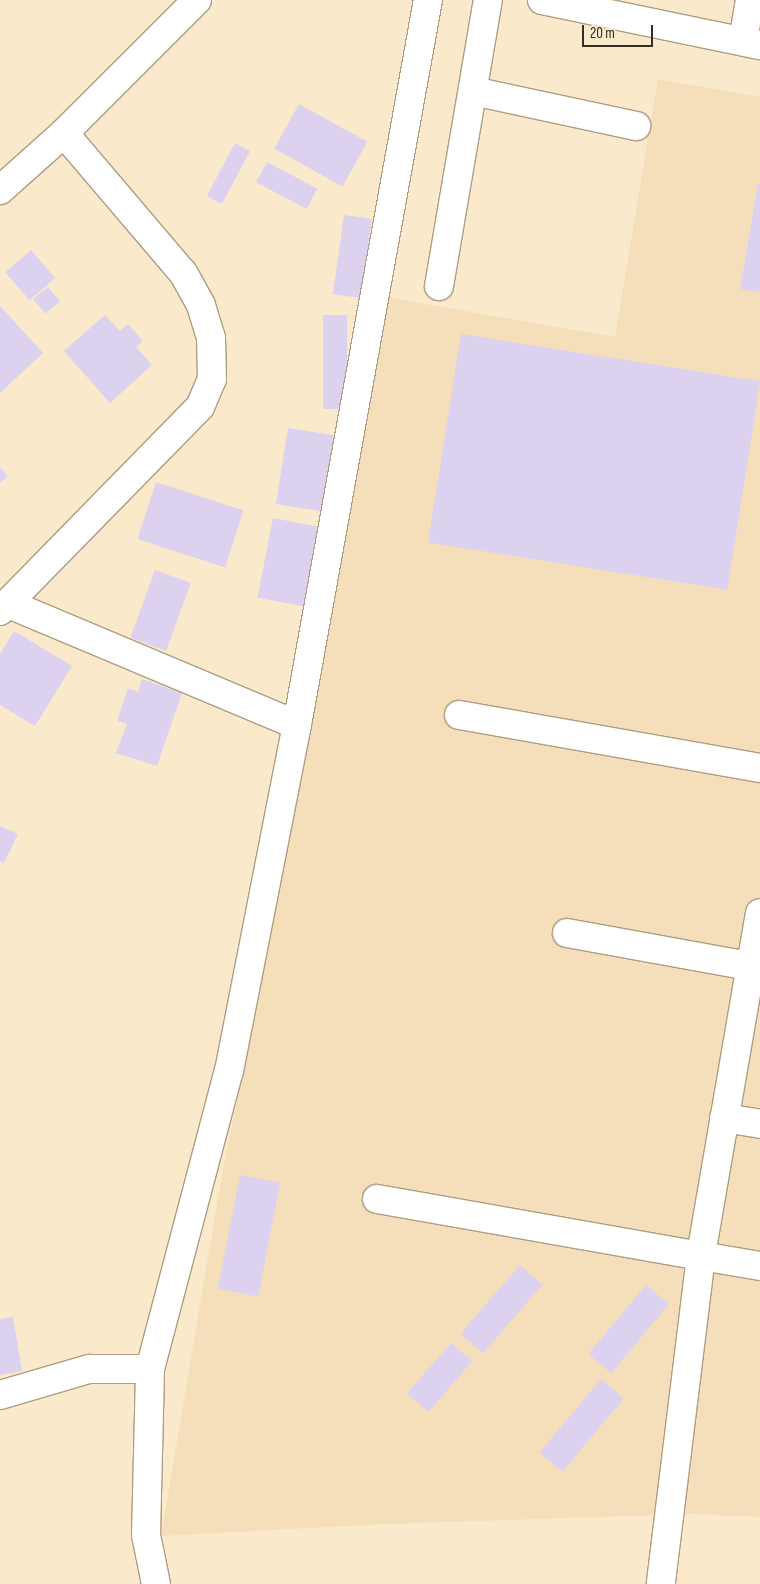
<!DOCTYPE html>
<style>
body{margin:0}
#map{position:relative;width:760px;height:1584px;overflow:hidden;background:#fae9cb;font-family:"Sofia Sans Condensed",sans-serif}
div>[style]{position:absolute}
.built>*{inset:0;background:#f5dfbb}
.building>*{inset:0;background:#dcd1ef;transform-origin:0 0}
.roads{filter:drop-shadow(1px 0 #ae9d82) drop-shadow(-1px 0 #ae9d82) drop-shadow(0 1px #ae9d82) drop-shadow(0 -1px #ae9d82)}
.minor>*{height:28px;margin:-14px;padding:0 14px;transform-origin:14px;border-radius:14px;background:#fff}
span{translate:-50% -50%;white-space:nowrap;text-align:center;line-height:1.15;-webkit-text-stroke:4.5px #fae9cb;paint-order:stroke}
.scale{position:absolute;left:582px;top:25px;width:71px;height:22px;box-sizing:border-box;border:2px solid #352e23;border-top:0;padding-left:6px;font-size:15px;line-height:18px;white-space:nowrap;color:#352e23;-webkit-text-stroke:4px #fae9cb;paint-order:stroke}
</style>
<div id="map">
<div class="built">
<i style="clip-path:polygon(658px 79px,760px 97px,760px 1517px,692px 1514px,386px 1524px,161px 1536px,221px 1180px,299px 788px,385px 297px,615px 337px)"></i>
</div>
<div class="building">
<i style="left:299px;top:104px;width:78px;height:51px;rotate:29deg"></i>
<i style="left:235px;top:143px;width:17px;height:60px;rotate:28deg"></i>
<i style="left:267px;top:162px;width:57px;height:23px;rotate:28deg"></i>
<i style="clip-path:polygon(758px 184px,760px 184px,760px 292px,740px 289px)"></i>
<i style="left:344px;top:215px;width:28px;height:80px;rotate:8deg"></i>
<i style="left:31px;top:250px;width:37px;height:34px;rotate:49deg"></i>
<i style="left:48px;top:287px;width:19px;height:19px;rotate:51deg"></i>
<i style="clip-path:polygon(0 306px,43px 353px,0 393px)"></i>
<i style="clip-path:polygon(105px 315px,120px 331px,128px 324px,143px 341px,136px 347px,152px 365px,110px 403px,64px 351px)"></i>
<i style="left:323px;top:315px;width:24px;height:94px"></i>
<i style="left:461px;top:334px;width:303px;height:211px;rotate:9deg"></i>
<i style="left:288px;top:428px;width:47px;height:77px;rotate:9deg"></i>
<i style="clip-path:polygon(0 467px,8px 476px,0 483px)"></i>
<i style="left:156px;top:482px;width:92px;height:60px;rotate:18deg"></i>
<i style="left:273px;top:518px;width:47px;height:81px;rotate:11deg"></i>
<i style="left:155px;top:570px;width:38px;height:72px;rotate:20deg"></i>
<i style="clip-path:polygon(14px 631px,72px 666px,35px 726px,0 705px,0 654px)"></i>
<i style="clip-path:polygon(142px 679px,182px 693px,157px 766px,116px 753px,127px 724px,117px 721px,128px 688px,138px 692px)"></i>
<i style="clip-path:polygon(0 826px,18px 834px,4px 863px,0 861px)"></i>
<i style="left:240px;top:1175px;width:41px;height:116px;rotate:11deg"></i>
<i style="left:520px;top:1265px;width:30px;height:91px;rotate:41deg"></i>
<i style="left:646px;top:1285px;width:30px;height:90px;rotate:40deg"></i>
<i style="clip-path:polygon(13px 1317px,22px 1371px,0 1375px,0 1319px)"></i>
<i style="left:451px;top:1343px;width:28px;height:67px;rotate:41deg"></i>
<i style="left:601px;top:1379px;width:30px;height:96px;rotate:40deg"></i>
</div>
<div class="roads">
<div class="minor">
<i style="left:542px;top:0;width:223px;rotate:11.7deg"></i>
<i style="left:743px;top:41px;width:42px;rotate:-80.3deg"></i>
<i style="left:473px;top:91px;width:167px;rotate:12.1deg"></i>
<i style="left:0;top:190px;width:86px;rotate:-41.7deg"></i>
<i style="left:439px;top:286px;width:290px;rotate:-80.3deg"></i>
<i style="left:9px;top:604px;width:312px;rotate:22.8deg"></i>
<i style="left:0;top:611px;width:286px;rotate:-45.6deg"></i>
<i style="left:200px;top:407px;width:30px;rotate:-67deg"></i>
<i style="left:212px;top:379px;width:41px;rotate:-91.4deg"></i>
<i style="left:211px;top:338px;width:34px;rotate:-107deg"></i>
<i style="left:201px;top:305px;width:37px;rotate:-119deg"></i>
<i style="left:183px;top:273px;width:184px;rotate:-130.4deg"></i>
<i style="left:64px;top:133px;width:188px;rotate:-45deg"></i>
<i style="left:459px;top:715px;width:306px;rotate:10deg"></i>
<i style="left:760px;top:913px;width:348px;rotate:99.8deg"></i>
<i style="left:701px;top:1256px;width:60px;rotate:9.6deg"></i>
<i style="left:567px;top:933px;width:185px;rotate:10.3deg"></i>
<i style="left:724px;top:1118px;width:36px;rotate:9deg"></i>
<i style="left:377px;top:1199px;width:329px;rotate:10deg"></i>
<i style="left:701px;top:1256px;width:330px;rotate:97deg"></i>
<i style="left:0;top:1395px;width:93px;rotate:-16.3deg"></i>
<i style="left:89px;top:1369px;width:61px"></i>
<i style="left:156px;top:1584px;width:50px;rotate:-101.5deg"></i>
<i style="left:146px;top:1535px;width:166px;rotate:-88.6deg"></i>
<i style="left:150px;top:1369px;width:308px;rotate:-75.2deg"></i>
<i style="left:229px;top:1071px;width:353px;rotate:-78.9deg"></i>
<i style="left:297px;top:725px;width:737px;rotate:-79.76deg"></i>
</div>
</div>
<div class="scale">20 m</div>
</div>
